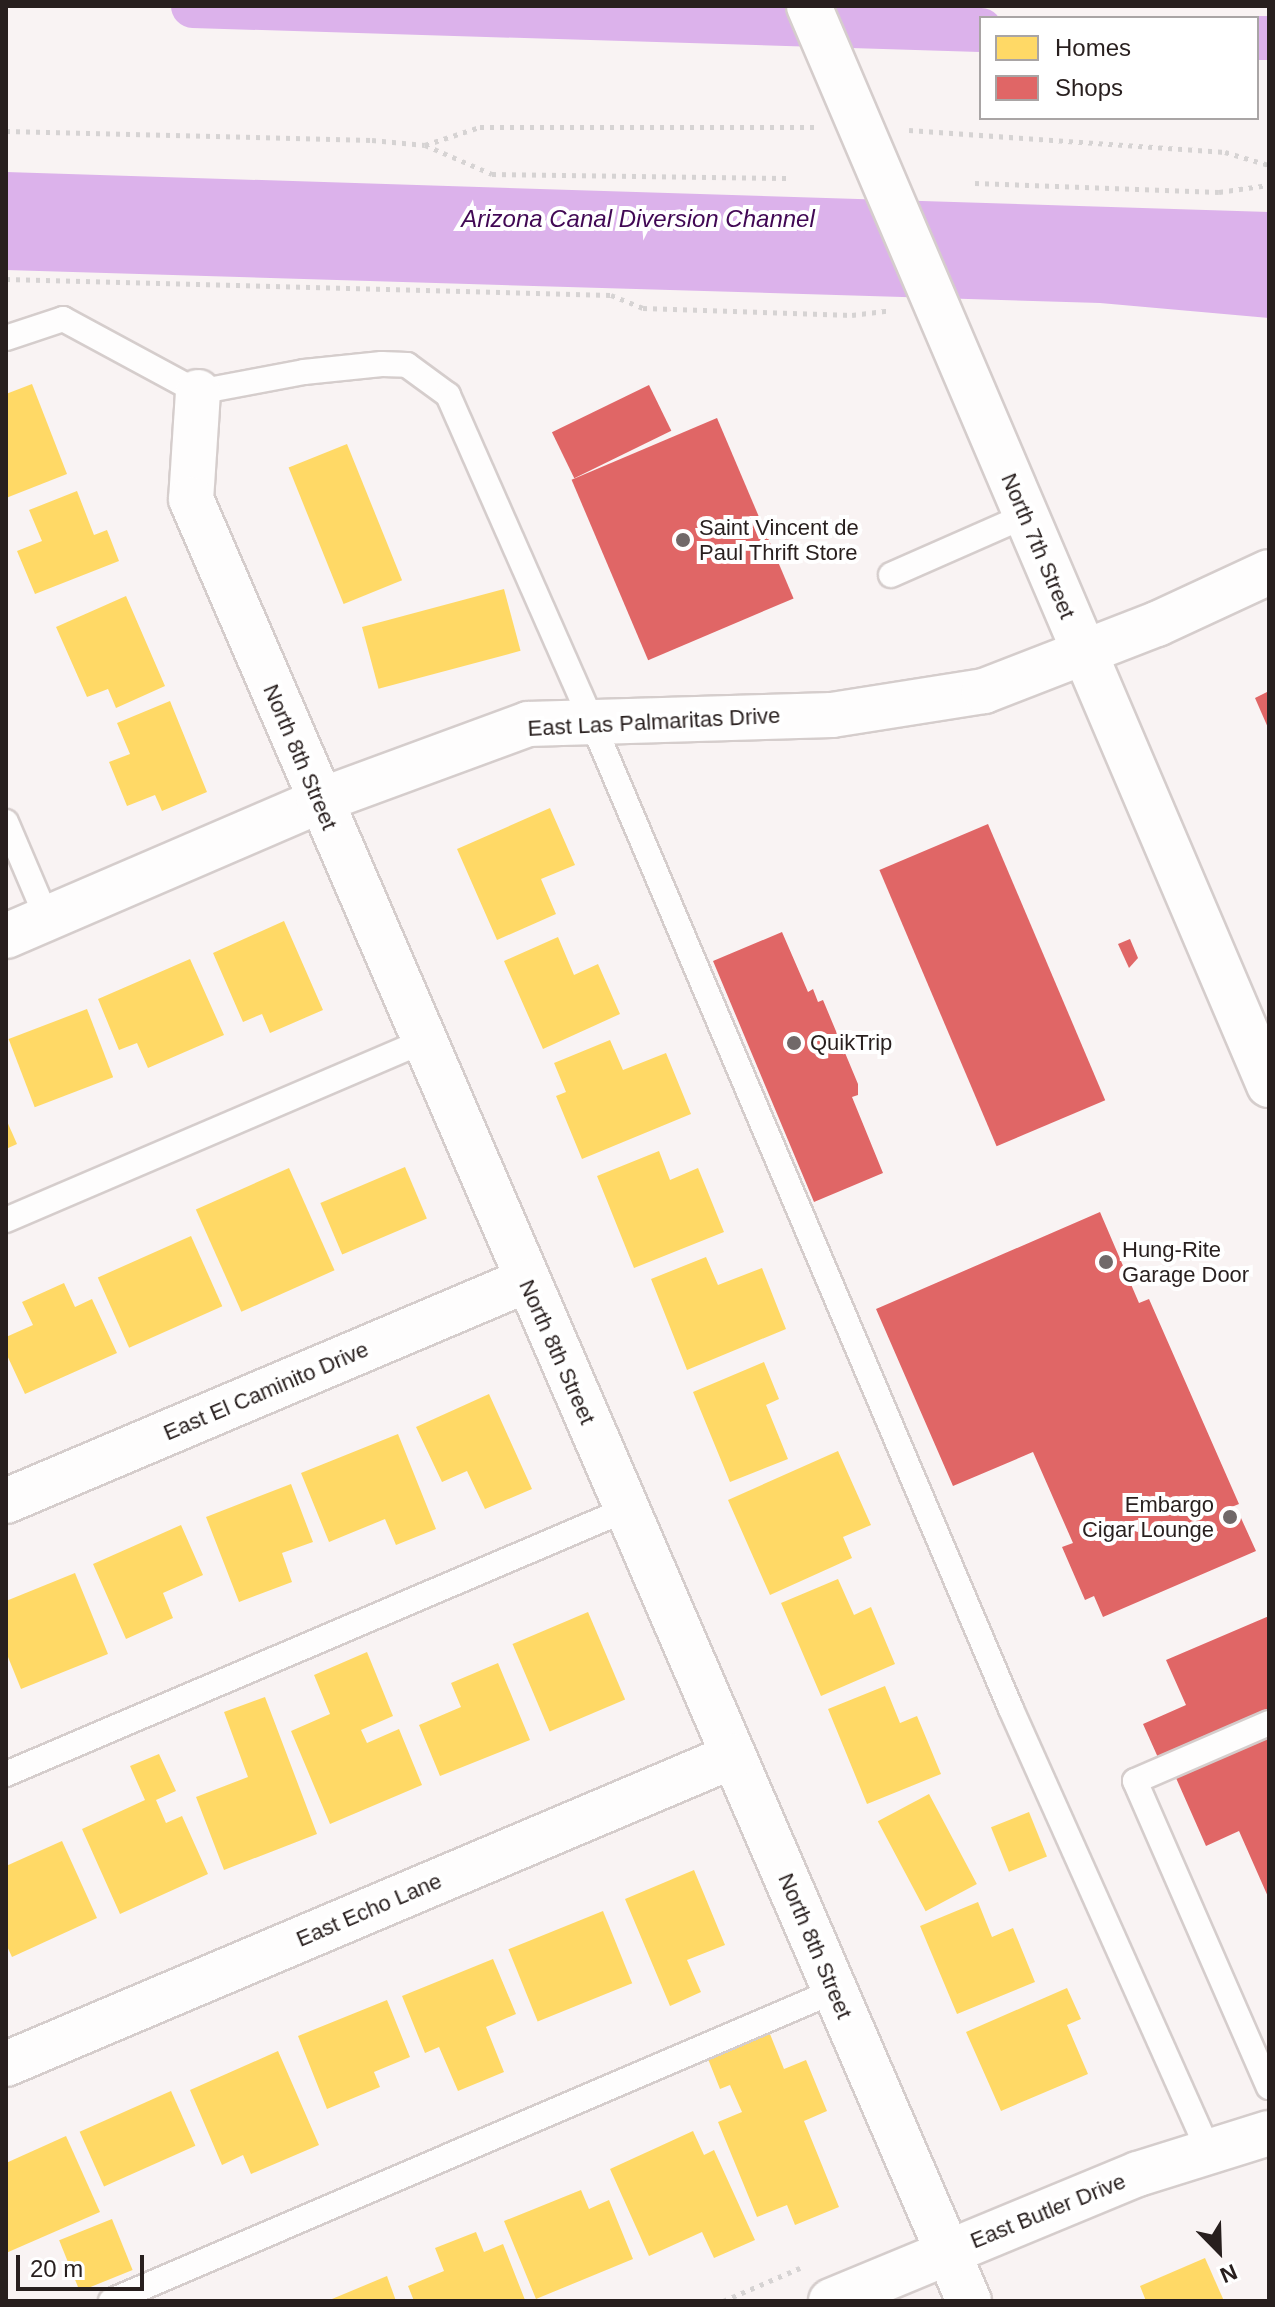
<!DOCTYPE html>
<style>
body{margin:0}
#map{position:relative;width:1275px;height:2307px;overflow:hidden;background:#f9f3f3;font-family:Helvetica,sans-serif}
div>[style]{position:absolute}
.water>*{inset:0;background:#dcb2eb}
.homes>*{inset:0;background:#ffd966;transform-origin:0 0}
.shops>*{inset:0;background:#e06666;transform-origin:0 0}
.canal>*{height:44px;margin:-22px;padding:0 22px;transform-origin:22px;border-radius:22px;background:#dcb2eb}
.path>*{height:5px;margin-top:-2.5px;transform-origin:0;background:repeating-linear-gradient(90deg,#d6d3d3 0 4px,transparent 0 10px)}
.roads{filter:drop-shadow(2px 0 #d5cdcc) drop-shadow(-2px 0 #d5cdcc) drop-shadow(0 2px #d5cdcc) drop-shadow(0 -2px #d5cdcc)}
.lane>*{height:24px;margin:-12px;padding:0 12px;transform-origin:12px;border-radius:12px;background:#fefdfd}
.street>*{height:44px;margin:-22px;padding:0 22px;transform-origin:22px;border-radius:22px;background:#fefdfd}
.primary>*{height:44px;margin:-22px;padding:0 22px;transform-origin:22px;border-radius:22px;background:#fefdfd}
.dots>*{width:22px;height:22px;translate:-50% -50%;box-sizing:border-box;border:4px solid #fff;border-radius:50%}
span{translate:-50% -50%;white-space:nowrap;text-align:center;line-height:1.15;-webkit-text-stroke:8px #fff;paint-order:stroke}
.poi-label{font-size:22px;color:#281f1e}
.left{translate:0 -50%;text-align:left}
.right{translate:-100% -50%;text-align:right}
.street-label{font-size:22px;color:#281f1e}
.water-label{font-size:24px;color:#410854;font-style:italic}
.frame{position:absolute;inset:0;border:8px solid #281f1e;pointer-events:none}
.legend{position:absolute;left:979px;top:16px;width:280px;height:104px;box-sizing:border-box;background:#fff;border:2px solid #a9a5a5;margin:0;padding:10px 14px;list-style:none;font-size:24px;color:#281f1e}
.legend li{display:flex;align-items:center;gap:16px;height:40px}
.legend b{width:40px;border:2px solid #a9a5a5}
.north{position:absolute;left:1179px;top:2211px;width:80px;height:80px;-webkit-text-stroke:6px #fff;paint-order:stroke;rotate:157deg;font-size:22px;font-weight:700;line-height:32px;text-align:center;color:#281f1e}
.north::after{content:'';display:block;margin:auto;width:28px;height:36px;background:#281f1e;clip-path:polygon(50% 0,100% 100%,50% 72%,0 100%)}
.scale{position:absolute;left:16px;top:2255px;width:128px;height:36px;box-sizing:border-box;border:4px solid #281f1e;border-top:0;padding-left:10px;font-size:24px;line-height:28px;white-space:nowrap;color:#281f1e;-webkit-text-stroke:6px #fff;paint-order:stroke}
</style>
<div id="map">
<div class="water">
<i style="clip-path:polygon(6px 172px,1269px 212px,1269px 318px,1100px 303px,6px 270px)"></i>
</div>
<div class="homes">
<i style="clip-path:polygon(32px 384px,67px 474px,6px 498px,6px 394px)"></i>
<i style="left:347px;top:444px;width:147px;height:63px;rotate:68deg"></i>
<i style="clip-path:polygon(77px 491px,94px 535px,107px 530px,119px 561px,35px 594px,17px 551px,42px 541px,29px 510px)"></i>
<i style="left:504px;top:589px;width:64px;height:147px;rotate:75deg"></i>
<i style="clip-path:polygon(126px 596px,165px 686px,116px 708px,108px 689px,87px 697px,56px 627px)"></i>
<i style="clip-path:polygon(170px 701px,207px 792px,162px 811px,155px 795px,127px 806px,109px 762px,130px 754px,117px 723px)"></i>
<i style="clip-path:polygon(550px 808px,575px 865px,541px 879px,556px 914px,497px 940px,457px 849px)"></i>
<i style="clip-path:polygon(284px 921px,323px 1010px,270px 1033px,262px 1014px,243px 1022px,213px 953px)"></i>
<i style="clip-path:polygon(558px 937px,574px 975px,598px 964px,620px 1014px,543px 1049px,504px 961px)"></i>
<i style="clip-path:polygon(190px 959px,224px 1035px,148px 1068px,137px 1043px,119px 1050px,98px 999px)"></i>
<i style="left:87px;top:1009px;width:73px;height:84px;rotate:69deg"></i>
<i style="clip-path:polygon(610px 1040px,623px 1070px,666px 1053px,691px 1114px,582px 1159px,556px 1096px,566px 1092px,554px 1063px)"></i>
<i style="clip-path:polygon(6px 1119px,17px 1144px,6px 1149px)"></i>
<i style="clip-path:polygon(659px 1151px,670px 1180px,698px 1168px,724px 1232px,634px 1268px,597px 1176px)"></i>
<i style="left:405px;top:1167px;width:56px;height:92px;rotate:67deg"></i>
<i style="left:289px;top:1168px;width:112px;height:102px;rotate:66deg"></i>
<i style="left:191px;top:1236px;width:77px;height:102px;rotate:66deg"></i>
<i style="clip-path:polygon(706px 1257px,718px 1285px,762px 1268px,786px 1329px,687px 1370px,651px 1279px)"></i>
<i style="clip-path:polygon(64px 1283px,75px 1307px,92px 1299px,117px 1353px,25px 1394px,6px 1353px,6px 1337px,33px 1325px,22px 1302px)"></i>
<i style="clip-path:polygon(764px 1362px,779px 1399px,766px 1405px,788px 1459px,730px 1482px,693px 1392px)"></i>
<i style="clip-path:polygon(489px 1394px,532px 1489px,485px 1509px,467px 1471px,442px 1482px,416px 1427px)"></i>
<i style="clip-path:polygon(398px 1434px,436px 1529px,396px 1545px,385px 1519px,329px 1542px,301px 1473px)"></i>
<i style="clip-path:polygon(838px 1451px,871px 1525px,843px 1537px,852px 1558px,770px 1595px,728px 1500px)"></i>
<i style="clip-path:polygon(291px 1484px,313px 1542px,282px 1553px,292px 1582px,239px 1602px,206px 1517px)"></i>
<i style="clip-path:polygon(181px 1525px,203px 1575px,163px 1593px,173px 1618px,126px 1639px,93px 1564px)"></i>
<i style="clip-path:polygon(75px 1573px,108px 1654px,21px 1689px,6px 1652px,6px 1601px)"></i>
<i style="clip-path:polygon(838px 1579px,854px 1615px,871px 1607px,895px 1664px,821px 1696px,781px 1603px)"></i>
<i style="left:588px;top:1612px;width:95px;height:82px;rotate:67deg"></i>
<i style="clip-path:polygon(367px 1652px,393px 1716px,361px 1730px,367px 1743px,399px 1729px,422px 1785px,330px 1824px,291px 1731px,330px 1714px,314px 1675px)"></i>
<i style="clip-path:polygon(498px 1663px,530px 1740px,440px 1776px,419px 1725px,461px 1707px,451px 1683px)"></i>
<i style="clip-path:polygon(885px 1686px,900px 1723px,917px 1716px,941px 1774px,867px 1804px,828px 1709px)"></i>
<i style="clip-path:polygon(265px 1697px,317px 1834px,224px 1870px,196px 1797px,248px 1777px,224px 1712px)"></i>
<i style="clip-path:polygon(159px 1754px,176px 1791px,156px 1800px,166px 1823px,182px 1816px,208px 1874px,120px 1914px,82px 1829px,145px 1800px,130px 1766px)"></i>
<i style="left:929px;top:1794px;width:102px;height:58px;rotate:62deg"></i>
<i style="left:1029px;top:1812px;width:48px;height:41px;rotate:68deg"></i>
<i style="clip-path:polygon(62px 1841px,97px 1918px,12px 1957px,6px 1944px,6px 1866px)"></i>
<i style="clip-path:polygon(694px 1870px,725px 1945px,687px 1960px,701px 1992px,670px 2006px,625px 1899px)"></i>
<i style="clip-path:polygon(978px 1902px,992px 1937px,1013px 1928px,1035px 1982px,957px 2014px,920px 1926px)"></i>
<i style="left:603px;top:1911px;width:78px;height:102px;rotate:68deg"></i>
<i style="clip-path:polygon(493px 1959px,516px 2014px,486px 2027px,504px 2072px,458px 2091px,439px 2047px,425px 2053px,402px 1996px)"></i>
<i style="clip-path:polygon(1067px 1988px,1081px 2019px,1067px 2025px,1088px 2074px,1001px 2111px,966px 2032px)"></i>
<i style="clip-path:polygon(387px 2000px,410px 2057px,374px 2072px,380px 2087px,327px 2109px,298px 2036px)"></i>
<i style="clip-path:polygon(770px 2034px,784px 2069px,806px 2060px,827px 2111px,804px 2121px,839px 2207px,795px 2225px,787px 2205px,757px 2217px,718px 2122px,742px 2112px,730px 2085px,720px 2089px,708px 2059px)"></i>
<i style="clip-path:polygon(278px 2051px,319px 2145px,251px 2174px,243px 2155px,222px 2165px,190px 2090px)"></i>
<i style="left:171px;top:2091px;width:60px;height:100px;rotate:66deg"></i>
<i style="clip-path:polygon(693px 2131px,704px 2155px,714px 2150px,755px 2240px,714px 2258px,702px 2232px,649px 2256px,610px 2169px)"></i>
<i style="clip-path:polygon(66px 2136px,100px 2212px,6px 2253px,6px 2163px)"></i>
<i style="clip-path:polygon(581px 2190px,589px 2209px,609px 2200px,633px 2259px,536px 2299px,504px 2221px)"></i>
<i style="left:112px;top:2219px;width:55px;height:57px;rotate:68deg"></i>
<i style="clip-path:polygon(476px 2232px,484px 2252px,503px 2244px,525px 2300px,414px 2301px,408px 2286px,444px 2271px,435px 2248px)"></i>
<i style="clip-path:polygon(1205px 2258px,1224px 2301px,1146px 2301px,1140px 2286px)"></i>
<i style="clip-path:polygon(387px 2276px,396px 2301px,333px 2301px,332px 2299px)"></i>
</div>
<div class="shops">
<i style="left:649px;top:385px;width:51px;height:108px;rotate:64deg"></i>
<i style="left:717px;top:418px;width:196px;height:158px;rotate:67deg"></i>
<i style="clip-path:polygon(1269px 691px,1269px 730px,1255px 698px)"></i>
<i style="left:988px;top:824px;width:300px;height:118px;rotate:67deg"></i>
<i style="clip-path:polygon(782px 932px,808px 992px,813px 989px,818px 1002px,823px 1000px,858px 1084px,858px 1095px,852px 1097px,883px 1173px,814px 1202px,713px 961px)"></i>
<i style="clip-path:polygon(1130px 939px,1138px 958px,1129px 968px,1118px 944px)"></i>
<i style="clip-path:polygon(1100px 1212px,1139px 1303px,1149px 1299px,1239px 1504px,1229px 1508px,1235px 1521px,1241px 1518px,1256px 1551px,1103px 1617px,1094px 1596px,1085px 1600px,1062px 1547px,1073px 1543px,1033px 1452px,953px 1486px,876px 1309px)"></i>
<i style="clip-path:polygon(1269px 1616px,1269px 1714px,1160px 1762px,1143px 1724px,1186px 1705px,1166px 1660px)"></i>
<i style="clip-path:polygon(1269px 1733px,1269px 1899px,1239px 1831px,1206px 1846px,1176px 1778px,1245px 1748px,1241px 1740px)"></i>
</div>
<div class="canal">
<i style="left:193px;top:6px;width:788px;rotate:1.74deg"></i>
<i style="left:1257px;top:38px;width:12px"></i>
</div>
<div class="path">
<i style="left:909px;top:130px;width:317px;rotate:4deg"></i>
<i style="left:1225px;top:152px;width:46px;rotate:16.5deg"></i>
<i style="left:6px;top:131px;width:366px;rotate:1.4deg"></i>
<i style="left:372px;top:140px;width:53px;rotate:5.4deg"></i>
<i style="left:425px;top:145px;width:73px;rotate:23.4deg"></i>
<i style="left:492px;top:174px;width:295px;rotate:0.8deg"></i>
<i style="left:425px;top:145px;width:58px;rotate:-18.1deg"></i>
<i style="left:480px;top:127px;width:335px"></i>
<i style="left:975px;top:183px;width:244px;rotate:2.1deg"></i>
<i style="left:1219px;top:192px;width:50px;rotate:-8deg"></i>
<i style="left:6px;top:279px;width:605px;rotate:1.51deg"></i>
<i style="left:611px;top:295px;width:35px;rotate:22deg"></i>
<i style="left:643px;top:308px;width:209px;rotate:1.9deg"></i>
<i style="left:852px;top:315px;width:39px;rotate:-7deg"></i>
<i style="left:723px;top:2301px;width:84px;rotate:-23.2deg"></i>
</div>
<div class="roads">
<div class="lane">
<i style="left:6px;top:338px;width:60px;rotate:-18.4deg"></i>
<i style="left:63px;top:319px;width:153px;rotate:28.4deg"></i>
<i style="left:198px;top:392px;width:108px;rotate:-10.7deg"></i>
<i style="left:304px;top:372px;width:78px;rotate:-5.9deg"></i>
<i style="left:382px;top:364px;width:25px;rotate:2deg"></i>
<i style="left:407px;top:365px;width:51px;rotate:36.2deg"></i>
<i style="left:448px;top:395px;width:357px;rotate:66.2deg"></i>
<i style="left:592px;top:722px;width:1072px;rotate:67deg"></i>
<i style="left:1011px;top:1709px;width:483px;rotate:65.9deg"></i>
<i style="left:891px;top:575px;width:146px;rotate:-23.8deg"></i>
<i style="left:6px;top:822px;width:104px;rotate:66.9deg"></i>
<i style="left:6px;top:1220px;width:455px;rotate:-23.2deg"></i>
<i style="left:1269px;top:1723px;width:146px;rotate:156.6deg"></i>
<i style="left:1135px;top:1781px;width:334px;rotate:66.4deg"></i>
<i style="left:6px;top:1774px;width:675px;rotate:-23.11deg"></i>
<i style="left:111px;top:2301px;width:787px;rotate:-23.21deg"></i>
</div>
<div class="street">
<i style="left:198px;top:392px;width:107px;rotate:93.7deg"></i>
<i style="left:191px;top:499px;width:1963px;rotate:66.65deg"></i>
<i style="left:6px;top:936px;width:341px;rotate:-23.3deg"></i>
<i style="left:319px;top:801px;width:223px;rotate:-20.2deg"></i>
<i style="left:528px;top:724px;width:304px;rotate:-1.7deg"></i>
<i style="left:832px;top:715px;width:154px;rotate:-9deg"></i>
<i style="left:984px;top:691px;width:186px;rotate:-21.2deg"></i>
<i style="left:1157px;top:624px;width:123px;rotate:-24.9deg"></i>
<i style="left:6px;top:1501px;width:564px;rotate:-22.97deg"></i>
<i style="left:6px;top:2064px;width:790px;rotate:-22.96deg"></i>
<i style="left:831px;top:2301px;width:332px;rotate:-22.5deg"></i>
<i style="left:1138px;top:2174px;width:137px;rotate:-17.4deg"></i>
</div>
<div class="primary">
<i style="left:809px;top:6px;width:1173px;rotate:66.91deg"></i>
</div>
</div>
<div class="dots">
<i style="left:683px;top:540px;background:#716969"></i>
<i style="left:794px;top:1043px;background:#716969"></i>
<i style="left:1106px;top:1262px;background:#716969"></i>
<i style="left:1230px;top:1517px;background:#716969"></i>
</div>
<div class="poi-label">
<span class="left" style="left:699px;top:540px">Saint Vincent de<br>Paul Thrift Store</span>
<span class="left" style="left:810px;top:1043px">QuikTrip</span>
<span class="left" style="left:1122px;top:1262px">Hung-Rite<br>Garage Door</span>
<span class="right" style="left:1214px;top:1517px">Embargo<br>Cigar Lounge</span>
</div>
<div class="street-label">
<span style="left:1038px;top:546px;rotate:67deg">North 7th Street</span>
<span style="left:654px;top:722px;rotate:-3deg">East Las Palmaritas Drive</span>
<span style="left:300px;top:757px;rotate:67deg">North 8th Street</span>
<span style="left:557px;top:1352px;rotate:66deg">North 8th Street</span>
<span style="left:266px;top:1391px;rotate:-23deg">East El Caminito Drive</span>
<span style="left:369px;top:1910px;rotate:-23deg">East Echo Lane</span>
<span style="left:815px;top:1946px;rotate:67deg">North 8th Street</span>
<span style="left:1048px;top:2211px;rotate:-22deg">East Butler Drive</span>
</div>
<div class="water-label">
<span style="left:638px;top:219px">Arizona Canal Diversion Channel</span>
</div>
<div class="frame"></div>
<ul class="legend">
<li><b style="height:22px;background:#ffd966"></b>Homes</li>
<li><b style="height:22px;background:#e06666"></b>Shops</li>
</ul>
<div class="north">N</div>
<div class="scale">20 m</div>
</div>
